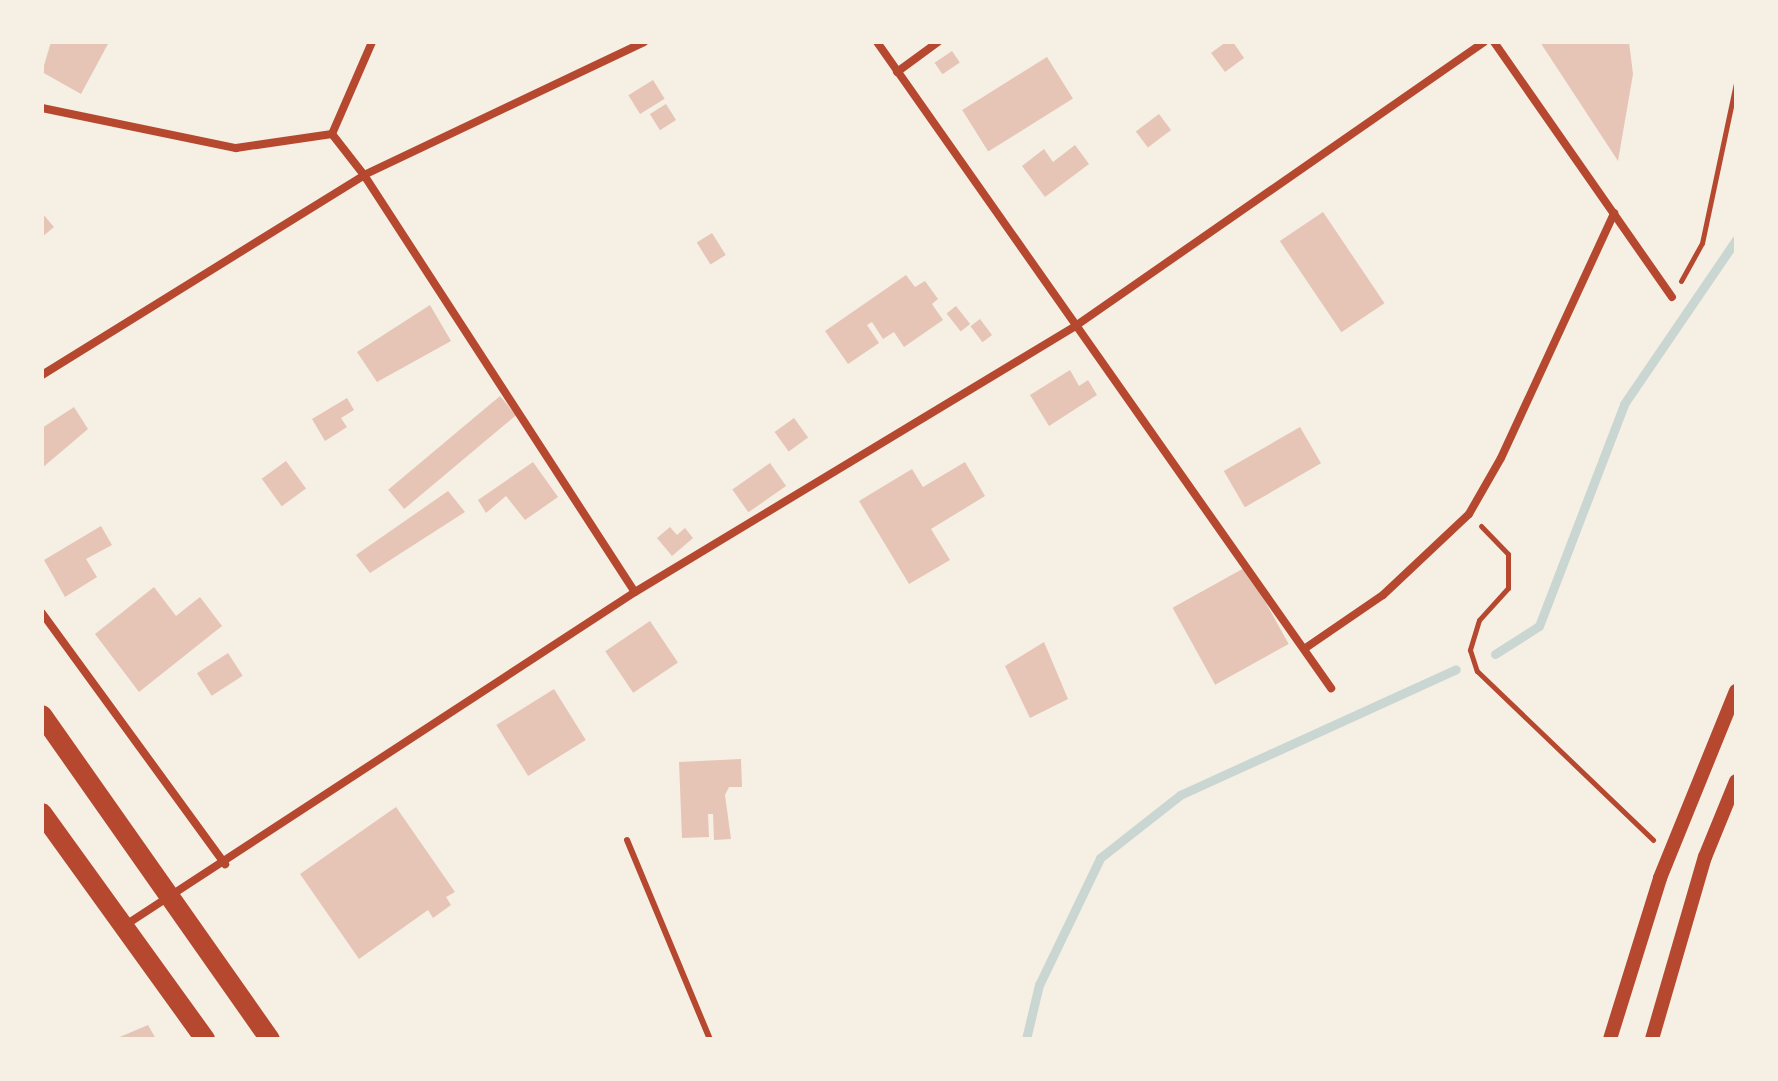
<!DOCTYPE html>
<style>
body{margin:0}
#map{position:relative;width:1778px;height:1081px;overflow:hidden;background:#f6efe4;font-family:Inter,sans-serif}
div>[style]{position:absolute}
.stream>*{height:9px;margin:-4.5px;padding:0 4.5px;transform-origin:4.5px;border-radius:4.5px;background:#c9d6d2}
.building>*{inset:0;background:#e6c5b7;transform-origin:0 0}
.path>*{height:5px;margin:-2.5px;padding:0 2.5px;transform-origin:2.5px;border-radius:2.5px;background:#b5482f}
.service>*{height:6px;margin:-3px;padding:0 3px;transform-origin:3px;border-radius:3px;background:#b5482f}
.minor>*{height:8px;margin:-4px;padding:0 4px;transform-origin:4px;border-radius:4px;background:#b5482f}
.tertiary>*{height:14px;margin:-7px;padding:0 7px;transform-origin:7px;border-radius:7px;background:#b5482f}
.primary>*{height:20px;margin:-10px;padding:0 10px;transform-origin:10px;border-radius:10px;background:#b5482f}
span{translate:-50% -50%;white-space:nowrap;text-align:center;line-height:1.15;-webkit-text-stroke:8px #f6efe4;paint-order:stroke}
.frame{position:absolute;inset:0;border:44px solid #f6efe4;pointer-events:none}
</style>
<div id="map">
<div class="stream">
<i style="left:1495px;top:654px;width:52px;rotate:-32.5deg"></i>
<i style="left:1539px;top:626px;width:238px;rotate:-69deg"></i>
<i style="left:1624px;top:404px;width:199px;rotate:-55.7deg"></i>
<i style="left:1026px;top:1039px;width:56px;rotate:-76.5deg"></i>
<i style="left:1039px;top:985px;width:141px;rotate:-64.3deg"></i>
<i style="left:1100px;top:858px;width:102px;rotate:-38.2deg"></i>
<i style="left:1180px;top:795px;width:303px;rotate:-24.5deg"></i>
</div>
<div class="building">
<i style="clip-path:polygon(51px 42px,109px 42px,81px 94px,42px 72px)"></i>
<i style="clip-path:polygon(1226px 42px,1233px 42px,1244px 58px,1225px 72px,1211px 53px)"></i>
<i style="clip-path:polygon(1540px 42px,1629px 42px,1633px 74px,1618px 161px)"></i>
<i style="left:952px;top:51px;width:14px;height:21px;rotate:56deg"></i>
<i style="left:1047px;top:57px;width:49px;height:100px;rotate:58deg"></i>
<i style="left:653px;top:80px;width:22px;height:29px;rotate:58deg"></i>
<i style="left:666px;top:104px;width:19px;height:19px;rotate:58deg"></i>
<i style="left:1159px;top:114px;width:20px;height:29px;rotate:53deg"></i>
<i style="clip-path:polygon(1075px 145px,1089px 164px,1045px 197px,1022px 166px,1044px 149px,1053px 162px)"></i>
<i style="left:1323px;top:212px;width:110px;height:52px;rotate:56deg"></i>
<i style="clip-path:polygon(42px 213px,54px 227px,42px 237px)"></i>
<i style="left:712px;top:233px;width:26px;height:18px;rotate:58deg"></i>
<i style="clip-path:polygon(906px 275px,915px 287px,925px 281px,938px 299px,932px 304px,943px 320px,904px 347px,894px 332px,883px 339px,872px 322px,867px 325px,879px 343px,848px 364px,825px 331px)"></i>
<i style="clip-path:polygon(430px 305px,451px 341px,377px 382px,357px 352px)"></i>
<i style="left:956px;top:306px;width:23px;height:12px;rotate:52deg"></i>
<i style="left:980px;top:319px;width:20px;height:12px;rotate:53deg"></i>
<i style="clip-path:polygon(1070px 370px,1079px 386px,1088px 380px,1097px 395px,1049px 426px,1030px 395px)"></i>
<i style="left:500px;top:396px;width:25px;height:146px;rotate:50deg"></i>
<i style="clip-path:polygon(347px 398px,354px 410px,341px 418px,347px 427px,325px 441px,312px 419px)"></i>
<i style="clip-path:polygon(74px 407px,88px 429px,42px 468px,42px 428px)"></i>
<i style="left:794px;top:418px;width:24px;height:24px;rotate:54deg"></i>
<i style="left:1300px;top:427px;width:42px;height:88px;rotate:60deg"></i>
<i style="left:286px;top:461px;width:34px;height:30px;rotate:54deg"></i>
<i style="clip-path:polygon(533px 462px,558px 497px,525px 520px,506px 496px,486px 513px,478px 500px)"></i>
<i style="clip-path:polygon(965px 462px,985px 496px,931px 529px,950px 560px,909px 584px,859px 501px,912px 469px,923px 487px)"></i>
<i style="left:770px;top:463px;width:28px;height:46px;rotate:55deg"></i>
<i style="clip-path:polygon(448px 491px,465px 512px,370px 573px,356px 555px)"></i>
<i style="clip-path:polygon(101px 526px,112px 545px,86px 559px,97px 577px,65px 597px,44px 560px)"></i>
<i style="clip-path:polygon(670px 527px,677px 535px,685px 528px,693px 538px,672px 556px,657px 538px)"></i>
<i style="left:1246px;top:567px;width:88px;height:84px;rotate:61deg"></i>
<i style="clip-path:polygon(154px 587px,176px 616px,200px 597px,222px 626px,139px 692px,95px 634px)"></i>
<i style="left:650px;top:621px;width:50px;height:54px;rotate:56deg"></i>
<i style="clip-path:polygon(1044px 642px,1068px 699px,1030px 718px,1005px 666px)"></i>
<i style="left:228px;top:653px;width:27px;height:37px;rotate:57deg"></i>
<i style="left:554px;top:689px;width:60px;height:68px;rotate:58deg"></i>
<i style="clip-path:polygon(741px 759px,742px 787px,729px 787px,725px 795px,731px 839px,714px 840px,713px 814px,708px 814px,709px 837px,682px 838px,679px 762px)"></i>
<i style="clip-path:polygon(396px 807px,455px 892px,446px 897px,451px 905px,433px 918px,428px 910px,359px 959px,300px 874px)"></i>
<i style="clip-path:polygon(148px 1025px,156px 1039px,115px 1039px)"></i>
</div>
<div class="path">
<i style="left:1681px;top:281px;width:43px;rotate:-61.1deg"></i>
<i style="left:1702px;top:243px;width:164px;rotate:-78deg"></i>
<i style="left:1481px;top:526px;width:39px;rotate:46deg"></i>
<i style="left:1508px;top:554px;width:34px;rotate:90deg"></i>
<i style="left:1508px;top:588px;width:43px;rotate:132.2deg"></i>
<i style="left:1479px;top:620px;width:31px;rotate:107deg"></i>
<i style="left:1470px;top:650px;width:22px;rotate:72deg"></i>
<i style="left:1477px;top:671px;width:244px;rotate:43.8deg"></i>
</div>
<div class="service">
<i style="left:627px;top:840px;width:216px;rotate:67.4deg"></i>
</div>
<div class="minor">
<i style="left:877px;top:42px;width:790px;rotate:54.9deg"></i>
<i style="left:1494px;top:42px;width:311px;rotate:55.1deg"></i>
<i style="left:897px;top:72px;width:51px;rotate:-36.2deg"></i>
<i style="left:42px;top:108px;width:198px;rotate:11.7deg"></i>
<i style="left:236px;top:148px;width:97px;rotate:-8.3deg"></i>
<i style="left:332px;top:134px;width:52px;rotate:52deg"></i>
<i style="left:364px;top:175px;width:497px;rotate:57deg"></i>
<i style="left:332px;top:134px;width:100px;rotate:-66.5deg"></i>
<i style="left:42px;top:375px;width:379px;rotate:-31.8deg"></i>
<i style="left:364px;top:175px;width:310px;rotate:-25.4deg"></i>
<i style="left:42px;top:613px;width:311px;rotate:53.9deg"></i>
<i style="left:1307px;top:647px;width:92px;rotate:-34.4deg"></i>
<i style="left:1383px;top:595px;width:118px;rotate:-43.3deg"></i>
<i style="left:1469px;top:514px;width:64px;rotate:-60.3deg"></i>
<i style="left:1501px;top:458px;width:270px;rotate:-65.2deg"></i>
<i style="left:124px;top:926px;width:610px;rotate:-33.17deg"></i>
<i style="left:635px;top:592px;width:513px;rotate:-31.12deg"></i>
<i style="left:1074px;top:327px;width:499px;rotate:-34.8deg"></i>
</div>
<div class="tertiary">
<i style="left:1610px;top:1039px;width:169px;rotate:-72.7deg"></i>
<i style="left:1660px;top:878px;width:202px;rotate:-67.9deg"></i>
<i style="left:1652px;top:1039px;width:190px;rotate:-73.8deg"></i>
<i style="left:1705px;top:857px;width:82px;rotate:-67.8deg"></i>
</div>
<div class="primary">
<i style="left:42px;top:715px;width:396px;rotate:54.9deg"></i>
<i style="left:42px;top:813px;width:279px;rotate:54.2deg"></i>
</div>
<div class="frame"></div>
</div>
